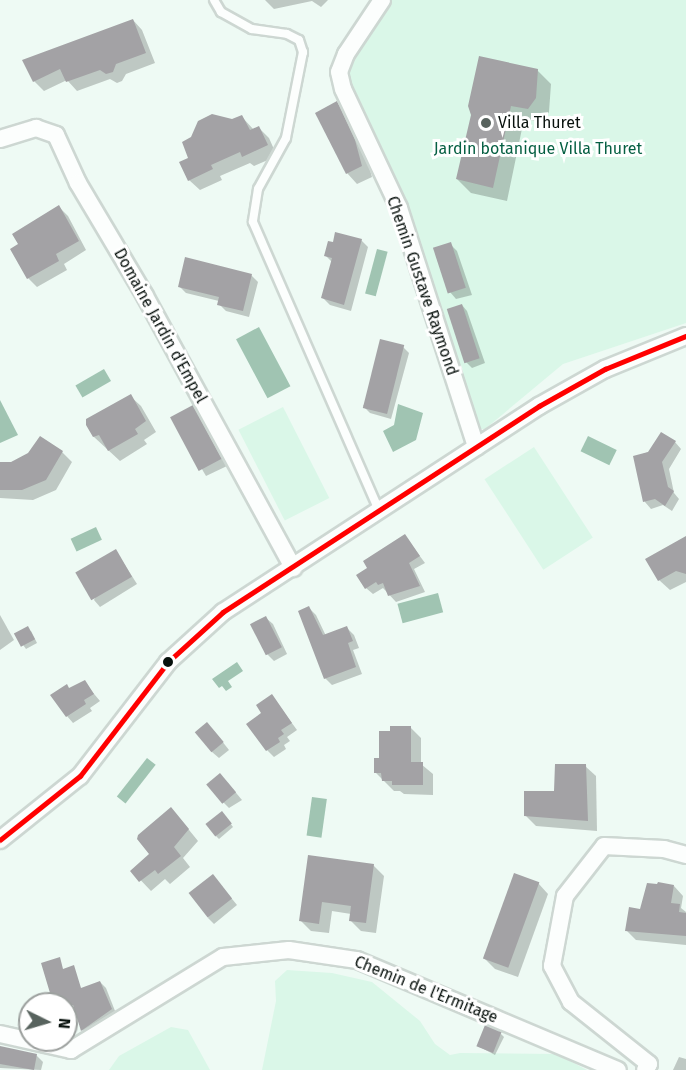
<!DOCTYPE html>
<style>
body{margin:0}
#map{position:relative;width:686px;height:1070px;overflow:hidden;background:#eefaf4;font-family:"Fira Sans",sans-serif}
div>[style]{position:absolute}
.green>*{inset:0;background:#daf7e8;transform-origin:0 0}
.water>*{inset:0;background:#a0c4b2;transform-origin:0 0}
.shadow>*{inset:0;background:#0003}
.building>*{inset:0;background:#a3a2a5;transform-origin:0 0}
.roads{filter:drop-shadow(2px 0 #cdd7d2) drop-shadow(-2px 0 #cdd7d2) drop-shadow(0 2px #cdd7d2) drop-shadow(0 -2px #cdd7d2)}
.lane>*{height:8px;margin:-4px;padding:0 4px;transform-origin:4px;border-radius:4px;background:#fcfefd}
.street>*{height:16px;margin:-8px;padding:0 8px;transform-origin:8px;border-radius:8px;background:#fcfefd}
.bus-1>*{height:4.5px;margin:-2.25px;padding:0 2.25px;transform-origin:2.25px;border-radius:2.25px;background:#f00}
.dots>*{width:16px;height:16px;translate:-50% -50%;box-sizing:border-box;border:3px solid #fff;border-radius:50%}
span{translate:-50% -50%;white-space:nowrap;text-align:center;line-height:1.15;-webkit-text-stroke:6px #fff;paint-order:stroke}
.poi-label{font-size:16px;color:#08110d}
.left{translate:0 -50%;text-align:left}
.park-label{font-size:16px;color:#055f42}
.street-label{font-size:16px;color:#08110d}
.north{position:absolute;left:18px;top:992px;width:60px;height:60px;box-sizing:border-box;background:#fff;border:2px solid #9ca09e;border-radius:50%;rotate:95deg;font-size:16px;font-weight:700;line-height:24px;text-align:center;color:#08110d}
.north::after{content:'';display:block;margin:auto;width:21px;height:27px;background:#58635e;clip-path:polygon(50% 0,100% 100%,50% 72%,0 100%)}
</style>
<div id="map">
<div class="green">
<i style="clip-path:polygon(391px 0,686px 0,686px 323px,563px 364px,485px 429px,479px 429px,347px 76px,352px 53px)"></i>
<i style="left:283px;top:407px;width:102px;height:50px;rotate:63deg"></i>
<i style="left:534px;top:447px;width:108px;height:59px;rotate:57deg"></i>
<i style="clip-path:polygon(287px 970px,332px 973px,372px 982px,420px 1021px,435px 1044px,450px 1055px,460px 1053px,557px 1054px,587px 1070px,262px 1070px,276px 1001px,275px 981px)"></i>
<i style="clip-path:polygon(171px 1027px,188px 1030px,210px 1070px,109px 1070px,119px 1056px)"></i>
</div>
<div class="water">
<i style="left:377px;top:249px;width:11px;height:46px;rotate:15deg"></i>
<i style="left:259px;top:327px;width:67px;height:26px;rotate:62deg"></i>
<i style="left:104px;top:369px;width:14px;height:33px;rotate:60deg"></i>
<i style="clip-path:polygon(0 400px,18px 435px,0 443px)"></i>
<i style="clip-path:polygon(398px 404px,423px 413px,416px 440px,393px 452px,383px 431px,394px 425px)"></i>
<i style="left:588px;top:436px;width:32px;height:17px;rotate:26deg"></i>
<i style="left:96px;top:527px;width:14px;height:28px;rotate:65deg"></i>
<i style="left:438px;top:593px;width:20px;height:42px;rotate:75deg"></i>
<i style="clip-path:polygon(237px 662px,243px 671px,228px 681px,232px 687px,226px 691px,222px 686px,219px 688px,212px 679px)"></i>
<i style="left:147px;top:758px;width:11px;height:49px;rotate:38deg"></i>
<i style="left:312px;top:797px;width:15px;height:39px;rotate:8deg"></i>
</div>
<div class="shadow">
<i style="clip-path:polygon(265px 0,328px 0,321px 7px,312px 1px,274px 9px)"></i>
<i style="clip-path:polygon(133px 20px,142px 30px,155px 63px,126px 74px,122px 81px,117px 83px,110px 79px,77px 91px,67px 80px,44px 91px,34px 81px)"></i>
<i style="clip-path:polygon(537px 70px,551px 84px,549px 112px,542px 122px,524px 119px,507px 201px,471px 193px,457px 179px)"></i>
<i style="clip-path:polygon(337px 103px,347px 113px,365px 152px,372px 177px,357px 184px,347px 173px)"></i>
<i style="clip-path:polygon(242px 117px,254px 130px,259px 128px,269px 138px,277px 156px,254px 166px,250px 163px,220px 176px,222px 180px,200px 190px,189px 180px,190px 159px,232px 121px)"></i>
<i style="clip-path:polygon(59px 207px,68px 216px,86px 250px,64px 264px,67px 270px,37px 287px,28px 278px)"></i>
<i style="clip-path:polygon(361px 240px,368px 247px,351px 311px,330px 305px,323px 298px,332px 262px,326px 256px)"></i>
<i style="clip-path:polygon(450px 244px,457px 251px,472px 295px,456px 299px,450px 292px)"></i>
<i style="clip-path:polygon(251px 275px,258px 282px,249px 317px,226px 311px,219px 304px,219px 301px,186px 293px,179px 286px)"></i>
<i style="clip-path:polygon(462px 305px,467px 311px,485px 363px,472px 368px,466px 362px)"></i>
<i style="clip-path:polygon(403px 347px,409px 353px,391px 419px,370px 413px,363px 406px)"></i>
<i style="clip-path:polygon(130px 396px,141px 406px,156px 432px,144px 440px,147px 444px,120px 461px,94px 437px,88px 425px)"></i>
<i style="clip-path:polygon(192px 407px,198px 413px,227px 466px,206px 476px,172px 418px)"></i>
<i style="clip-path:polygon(675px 442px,681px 449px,669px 469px,674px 493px,679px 499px,672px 511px,663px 505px,651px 509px,645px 502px,635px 457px)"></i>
<i style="clip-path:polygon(62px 452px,72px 462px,56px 490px,33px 500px,0 498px,0 464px,11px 464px)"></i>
<i style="clip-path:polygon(405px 536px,425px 563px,414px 569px,425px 592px,396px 602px,383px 588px,373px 594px,366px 588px)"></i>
<i style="clip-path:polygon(686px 538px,686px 582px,670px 590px,659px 580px)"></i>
<i style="clip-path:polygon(116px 551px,137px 584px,100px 607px,94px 600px)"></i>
<i style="clip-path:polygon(309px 608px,316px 615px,326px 636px,347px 628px,354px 635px,359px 648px,353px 650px,362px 674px,332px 685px,325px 678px)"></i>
<i style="clip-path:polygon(0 615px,14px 640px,0 650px)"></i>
<i style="clip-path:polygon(266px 618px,273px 624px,287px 654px,274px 661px,267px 654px)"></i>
<i style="clip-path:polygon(31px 631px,37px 643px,26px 649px,16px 635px)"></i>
<i style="clip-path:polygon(84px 682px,100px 701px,90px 708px,92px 711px,73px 723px,67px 716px,70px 689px)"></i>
<i style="clip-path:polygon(272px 696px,297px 730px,287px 737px,290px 741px,284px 745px,286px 749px,274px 757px,267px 750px,263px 713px)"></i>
<i style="clip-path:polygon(410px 727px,421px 738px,421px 764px,433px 774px,433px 795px,404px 794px,400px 791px,394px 791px,375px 772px,380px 759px)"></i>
<i style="clip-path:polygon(214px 731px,229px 750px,219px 758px,212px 752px)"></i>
<i style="clip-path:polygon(585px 766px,596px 776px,597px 831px,536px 826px,526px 816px)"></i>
<i style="clip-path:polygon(227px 782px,242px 800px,229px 808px,222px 801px)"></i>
<i style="clip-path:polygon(225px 816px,233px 827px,219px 839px,216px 836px)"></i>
<i style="clip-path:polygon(181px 820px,198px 841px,183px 858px,190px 867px,170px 884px,165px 879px,151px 891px,132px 871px,152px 854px)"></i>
<i style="clip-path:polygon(309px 857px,373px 865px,384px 876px,376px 933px,361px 931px,351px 921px,351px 914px,332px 911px,329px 933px,311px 931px,301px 921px)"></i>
<i style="clip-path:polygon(219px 883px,237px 905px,214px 924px,208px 918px)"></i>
<i style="clip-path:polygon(538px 883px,548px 894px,518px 977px,495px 969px,484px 958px)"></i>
<i style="clip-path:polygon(674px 886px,683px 896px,681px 908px,686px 912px,686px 945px,636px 940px,627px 931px,641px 910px)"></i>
<i style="clip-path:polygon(100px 982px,106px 988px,117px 1016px,88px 1036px,82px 1030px)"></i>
<i style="clip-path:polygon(501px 1034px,504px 1037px,495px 1055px,478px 1046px)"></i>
<i style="clip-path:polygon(0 1047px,36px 1055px,43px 1062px,41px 1070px,0 1068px)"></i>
<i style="clip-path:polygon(679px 1057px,686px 1059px,686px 1070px,673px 1070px)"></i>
</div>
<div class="building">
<i style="clip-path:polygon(133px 19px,146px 53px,116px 64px,113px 72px,106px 74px,100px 70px,66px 82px,60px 69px,33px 82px,22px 60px)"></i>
<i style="clip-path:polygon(479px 56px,538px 69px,536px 98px,528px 109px,511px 106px,493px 188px,456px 179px,471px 115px,468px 106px)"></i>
<i style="clip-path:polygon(337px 101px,355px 140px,362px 166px,346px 174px,315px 113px)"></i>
<i style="clip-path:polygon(212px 114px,232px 119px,242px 115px,250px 130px,259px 126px,268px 145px,242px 157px,240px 152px,211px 165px,213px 169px,188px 181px,179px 162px,188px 158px,182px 142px,191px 137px,198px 121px)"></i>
<i style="clip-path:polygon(59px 205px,79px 241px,56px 254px,59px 261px,27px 279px,10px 249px,18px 244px,12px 234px)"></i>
<i style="clip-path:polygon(335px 232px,362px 239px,344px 305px,321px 298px,332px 258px,324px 256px,328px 241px,333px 242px)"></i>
<i style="left:451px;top:242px;width:48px;height:19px;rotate:72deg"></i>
<i style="clip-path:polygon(185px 257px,252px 274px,243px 311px,217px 305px,219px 297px,178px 287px)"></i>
<i style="left:462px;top:304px;width:57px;height:16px;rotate:72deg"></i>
<i style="left:380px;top:339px;width:25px;height:71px;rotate:14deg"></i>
<i style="clip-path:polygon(131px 394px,146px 421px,135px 429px,138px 434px,108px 451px,99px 435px,93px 437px,86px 425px,86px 419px)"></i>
<i style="left:193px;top:405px;width:61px;height:26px;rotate:62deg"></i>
<i style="clip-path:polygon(661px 432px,676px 441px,662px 462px,668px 487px,674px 491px,665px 506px,655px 499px,643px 502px,633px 456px,648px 452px)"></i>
<i style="clip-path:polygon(40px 436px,63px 451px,46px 480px,22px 490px,0 490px,0 462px,11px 462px,28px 453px)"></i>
<i style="clip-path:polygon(405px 534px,420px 556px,409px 563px,420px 586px,388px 596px,383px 583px,378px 585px,376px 582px,365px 589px,356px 575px,367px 568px,363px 561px)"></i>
<i style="clip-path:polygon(686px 536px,686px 574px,676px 571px,658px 581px,645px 559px)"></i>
<i style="left:116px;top:549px;width:32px;height:47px;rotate:60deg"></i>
<i style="clip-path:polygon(309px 606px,323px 635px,347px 626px,353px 641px,348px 643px,356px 667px,324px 679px,298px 611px)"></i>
<i style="left:266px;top:616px;width:35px;height:18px;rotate:63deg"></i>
<i style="left:28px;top:626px;width:15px;height:16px;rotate:62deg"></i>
<i style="clip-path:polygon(85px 680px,94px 694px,84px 700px,86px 704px,66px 717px,50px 695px,67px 684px,69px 688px)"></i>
<i style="clip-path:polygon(272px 694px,292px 723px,281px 730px,284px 734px,278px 738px,280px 742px,266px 751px,246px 724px,261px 713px,256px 705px)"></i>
<i style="left:207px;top:722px;width:26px;height:16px;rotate:50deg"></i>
<i style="clip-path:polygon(390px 726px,411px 726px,411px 762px,423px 762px,423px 785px,392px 785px,392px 781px,382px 781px,381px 773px,374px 773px,374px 758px,379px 758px,379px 731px,390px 731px)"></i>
<i style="clip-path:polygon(555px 764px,586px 764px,588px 821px,524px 816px,524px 791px,554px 791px)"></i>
<i style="left:220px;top:773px;width:25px;height:18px;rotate:50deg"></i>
<i style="clip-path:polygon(171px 807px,189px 829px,174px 847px,181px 856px,158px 874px,155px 870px,139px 882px,130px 871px,149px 854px,137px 839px,138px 835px)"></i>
<i style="left:222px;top:811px;width:16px;height:21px;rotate:52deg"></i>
<i style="clip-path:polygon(308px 855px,374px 864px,366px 923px,349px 921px,351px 906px,322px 902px,319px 924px,299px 921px)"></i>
<i style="left:514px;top:873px;width:27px;height:91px;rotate:20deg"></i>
<i style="left:213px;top:874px;width:31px;height:31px;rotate:52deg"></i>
<i style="clip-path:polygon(658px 882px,674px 885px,671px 903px,680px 904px,679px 912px,686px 913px,686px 936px,625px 931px,629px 907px,640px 909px,647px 883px,657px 884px)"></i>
<i style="clip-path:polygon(60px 957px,63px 969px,74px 965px,81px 988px,100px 981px,112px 1009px,81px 1031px,73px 1005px,68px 1007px,66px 1000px,53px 1003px,41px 963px)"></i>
<i style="left:485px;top:1025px;width:18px;height:23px;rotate:22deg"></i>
<i style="clip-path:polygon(0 1046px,37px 1054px,34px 1070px,0 1064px)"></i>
</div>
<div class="roads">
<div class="lane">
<i style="left:214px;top:0;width:14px;rotate:60deg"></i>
<i style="left:221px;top:12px;width:35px;rotate:29deg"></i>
<i style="left:252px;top:29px;width:35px;rotate:8deg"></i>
<i style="left:287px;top:34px;width:13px;rotate:27deg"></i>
<i style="left:299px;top:40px;width:13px;rotate:72deg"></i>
<i style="left:303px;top:52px;width:88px;rotate:101.2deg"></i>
<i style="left:286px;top:138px;width:58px;rotate:118.8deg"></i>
<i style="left:258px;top:189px;width:33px;rotate:99deg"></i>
<i style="left:253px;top:222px;width:315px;rotate:66.4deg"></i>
</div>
<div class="street">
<i style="left:382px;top:0;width:65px;rotate:123.7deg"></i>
<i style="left:346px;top:54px;width:19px;rotate:111deg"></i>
<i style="left:339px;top:72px;width:17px;rotate:77deg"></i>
<i style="left:343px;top:89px;width:132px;rotate:64.8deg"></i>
<i style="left:399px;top:208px;width:251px;rotate:72.1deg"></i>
<i style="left:0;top:139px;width:38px;rotate:-17deg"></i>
<i style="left:36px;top:128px;width:21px;rotate:19deg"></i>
<i style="left:56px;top:135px;width:53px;rotate:65.4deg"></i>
<i style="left:78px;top:183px;width:131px;rotate:59.3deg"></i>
<i style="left:145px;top:296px;width:310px;rotate:61.4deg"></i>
<i style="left:0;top:840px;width:102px;rotate:-38.7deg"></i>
<i style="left:80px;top:776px;width:144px;rotate:-52.3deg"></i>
<i style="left:168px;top:662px;width:74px;rotate:-42.3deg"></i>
<i style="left:223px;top:612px;width:377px;rotate:-33.1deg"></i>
<i style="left:539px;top:406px;width:76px;rotate:-29.3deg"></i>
<i style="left:605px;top:369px;width:87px;rotate:-22.2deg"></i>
<i style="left:0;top:1034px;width:73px;rotate:12.7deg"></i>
<i style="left:71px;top:1050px;width:178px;rotate:-31.5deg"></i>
<i style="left:223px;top:957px;width:66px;rotate:-6.1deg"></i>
<i style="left:289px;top:950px;width:69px;rotate:8.4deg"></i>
<i style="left:357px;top:960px;width:283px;rotate:22.9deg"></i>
<i style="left:645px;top:1070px;width:7px;rotate:-56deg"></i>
<i style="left:649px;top:1064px;width:100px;rotate:-141.5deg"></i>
<i style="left:571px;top:1002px;width:41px;rotate:-117.8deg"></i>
<i style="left:552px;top:966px;width:71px;rotate:-79.5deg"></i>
<i style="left:565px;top:896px;width:63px;rotate:-52deg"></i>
<i style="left:604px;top:846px;width:60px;rotate:2.9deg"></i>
<i style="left:664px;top:849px;width:23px;rotate:15deg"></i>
</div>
</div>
<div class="bus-1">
<i style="left:0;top:840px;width:102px;rotate:-38.7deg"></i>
<i style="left:80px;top:776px;width:144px;rotate:-52.3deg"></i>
<i style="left:168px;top:662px;width:74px;rotate:-42.3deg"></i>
<i style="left:223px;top:612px;width:377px;rotate:-33.1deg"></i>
<i style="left:539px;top:406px;width:76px;rotate:-29.3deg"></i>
<i style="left:605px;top:369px;width:87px;rotate:-22.2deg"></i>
</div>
<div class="dots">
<i style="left:486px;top:123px;background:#58635e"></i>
<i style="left:168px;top:662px;background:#08110d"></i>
</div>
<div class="poi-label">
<span class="left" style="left:498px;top:123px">Villa Thuret</span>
</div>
<div class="park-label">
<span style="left:538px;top:149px">Jardin botanique Villa Thuret</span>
</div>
<div class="street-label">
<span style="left:422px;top:286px;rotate:71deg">Chemin Gustave Raymond</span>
<span style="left:160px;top:326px;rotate:61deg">Domaine Jardin d'Empel</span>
<span style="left:426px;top:990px;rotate:22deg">Chemin de l'Ermitage</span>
</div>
<div class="north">N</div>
</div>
